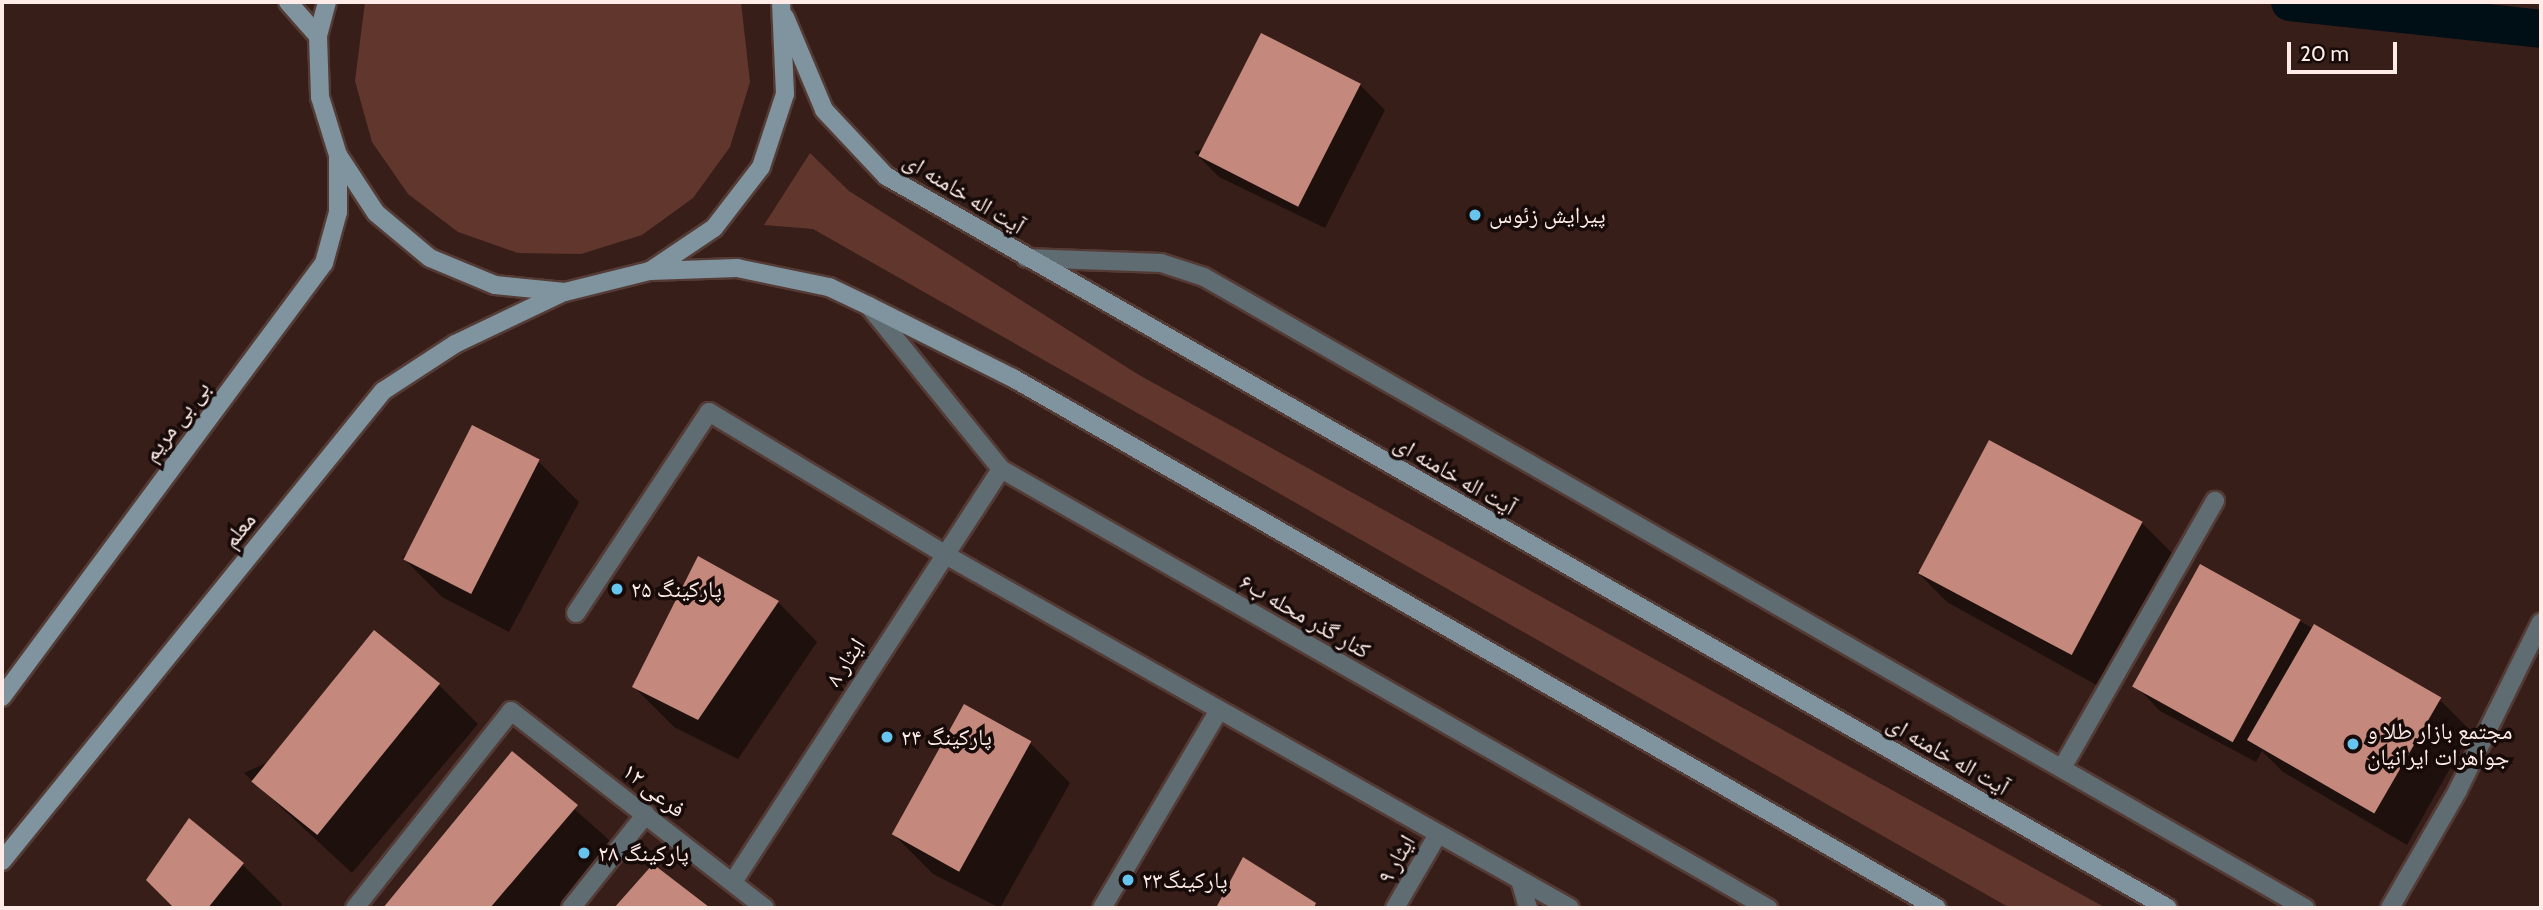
<!DOCTYPE html>
<meta charset="utf-8">
<style>
body{margin:0}
#map{position:relative;width:2543px;height:910px;overflow:hidden;background:#381e19;font-family:Cabin,"Noto Naskh Arabic",sans-serif}
div>[style]{position:absolute}
.green>*{inset:0;background:#60362d}
.shadow>*{inset:0;background:#0007}
.canal>*{height:38px;margin:-19px;padding:0 19px;transform-origin:19px;border-radius:19px;background:#000e16}
.building>*{inset:0;background:#c4897c;transform-origin:0 0}
.roads{filter:drop-shadow(2px 0 #543b36) drop-shadow(-2px 0 #543b36) drop-shadow(0 2px #543b36) drop-shadow(0 -2px #543b36)}
.service>*{height:18px;margin:-9px;padding:0 9px;transform-origin:9px;border-radius:9px;background:#5f6c72}
.minor>*{height:18px;margin:-9px;padding:0 9px;transform-origin:9px;border-radius:9px;background:#5f6c72}
.tertiary>*{height:18px;margin:-9px;padding:0 9px;transform-origin:9px;border-radius:9px;background:#5f6c72}
.secondary>*{height:18px;margin:-9px;padding:0 9px;transform-origin:9px;border-radius:9px;background:#7f949e}
.dots>*{width:19px;height:19px;translate:-50% -50%;box-sizing:border-box;border:4px solid #170b09;border-radius:50%}
span{translate:-50% -50%;white-space:nowrap;text-align:center;line-height:1.15;-webkit-text-stroke:7px #170b09;paint-order:stroke}
.street-label{font-size:23px;color:#ffece8}
.poi-label{font-size:23px;color:#ffece8}
.left{translate:0 -50%;text-align:left}
.frame{position:absolute;inset:0;border:4px solid #ffece8;pointer-events:none}
.scale{position:absolute;left:2287px;top:42px;width:110px;height:32px;box-sizing:border-box;border:4px solid #ffece8;border-top:0;padding-left:9px;font-size:21px;line-height:24px;white-space:nowrap;color:#ffece8;-webkit-text-stroke:5px #170b09;paint-order:stroke}
</style>
<div id="map">
<div class="green">
<i style="clip-path:polygon(365px 2px,741px 2px,750px 82px,730px 147px,693px 198px,642px 235px,581px 254px,518px 253px,458px 232px,408px 194px,372px 142px,355px 81px)"></i>
<i style="clip-path:polygon(810px 153px,849px 191px,1139px 375px,2106px 908px,2010px 908px,813px 229px,764px 225px)"></i>
</div>
<div class="shadow">
<i style="clip-path:polygon(1360px 85px,1385px 110px,1325px 228px,1219px 177px,1194px 152px)"></i>
<i style="clip-path:polygon(539px 462px,579px 502px,509px 632px,442px 597px,402px 557px)"></i>
<i style="clip-path:polygon(2142px 523px,2173px 554px,2100px 687px,1947px 602px,1916px 571px)"></i>
<i style="clip-path:polygon(778px 602px,817px 642px,738px 759px,674px 727px,634px 687px)"></i>
<i style="clip-path:polygon(2300px 621px,2440px 700px,2471px 731px,2407px 845px,2283px 772px,2262px 751px,2256px 762px,2160px 711px,2136px 686px)"></i>
<i style="clip-path:polygon(439px 685px,478px 724px,352px 873px,244px 773px)"></i>
<i style="clip-path:polygon(964px 707px,1030px 743px,1070px 783px,1000px 908px,933px 874px,893px 834px)"></i>
<i style="clip-path:polygon(512px 754px,616px 846px,563px 908px,386px 908px)"></i>
<i style="clip-path:polygon(1243px 859px,1315px 905px,1319px 908px,1218px 908px)"></i>
<i style="clip-path:polygon(242px 864px,282px 904px,279px 908px,177px 908px,148px 880px)"></i>
<i style="clip-path:polygon(653px 866px,708px 908px,616px 908px)"></i>
</div>
<div class="canal">
<i style="left:2290px;top:2px;width:252px;rotate:6.1deg"></i>
</div>
<div class="building">
<i style="left:1261px;top:33px;width:112px;height:138px;rotate:27deg"></i>
<i style="left:472px;top:425px;width:76px;height:151px;rotate:27deg"></i>
<i style="left:1989px;top:440px;width:174px;height:151px;rotate:28deg"></i>
<i style="clip-path:polygon(698px 556px,779px 601px,698px 720px,632px 687px)"></i>
<i style="left:2200px;top:564px;width:115px;height:140px;rotate:29deg"></i>
<i style="left:2314px;top:624px;width:147px;height:134px;rotate:30deg"></i>
<i style="left:374px;top:630px;width:85px;height:195px;rotate:39deg"></i>
<i style="left:964px;top:704px;width:77px;height:149px;rotate:29deg"></i>
<i style="clip-path:polygon(512px 751px,578px 805px,490px 908px,383px 908px)"></i>
<i style="clip-path:polygon(189px 818px,244px 863px,208px 908px,174px 908px,146px 880px)"></i>
<i style="clip-path:polygon(1243px 857px,1316px 903px,1314px 908px,1216px 908px)"></i>
<i style="clip-path:polygon(653px 864px,709px 907px,614px 908px)"></i>
</div>
<div class="roads">
<div class="service">
<i style="left:1026px;top:258px;width:135px;rotate:2.1deg"></i>
<i style="left:1161px;top:263px;width:45px;rotate:18deg"></i>
<i style="left:1204px;top:277px;width:1269px;rotate:29.82deg"></i>
<i style="left:576px;top:613px;width:241px;rotate:-56.5deg"></i>
<i style="left:709px;top:412px;width:275px;rotate:31.1deg"></i>
<i style="left:2062px;top:768px;width:308px;rotate:-60.2deg"></i>
<i style="left:1520px;top:880px;width:29px;rotate:74deg"></i>
<i style="left:571px;top:908px;width:120px;rotate:-51.4deg"></i>
<i style="left:1102px;top:908px;width:230px;rotate:-59.4deg"></i>
<i style="left:2390px;top:908px;width:136px;rotate:-60deg"></i>
<i style="left:2458px;top:790px;width:187px;rotate:-63.7deg"></i>
</div>
<div class="minor">
<i style="left:355px;top:908px;width:251px;rotate:-51.6deg"></i>
<i style="left:511px;top:711px;width:321px;rotate:37.8deg"></i>
<i style="left:1395px;top:908px;width:86px;rotate:-59.8deg"></i>
</div>
<div class="tertiary">
<i style="left:869px;top:306px;width:210px;rotate:51deg"></i>
<i style="left:1001px;top:469px;width:884px;rotate:29.79deg"></i>
<i style="left:944px;top:554px;width:719px;rotate:29.49deg"></i>
<i style="left:733px;top:882px;width:492px;rotate:-57deg"></i>
</div>
<div class="secondary">
<i style="left:288px;top:2px;width:45px;rotate:48.6deg"></i>
<i style="left:327px;top:2px;width:35px;rotate:105deg"></i>
<i style="left:318px;top:36px;width:61px;rotate:88.1deg"></i>
<i style="left:320px;top:97px;width:61px;rotate:72.8deg"></i>
<i style="left:338px;top:155px;width:69px;rotate:56.8deg"></i>
<i style="left:376px;top:213px;width:70px;rotate:39.8deg"></i>
<i style="left:430px;top:258px;width:70px;rotate:22.6deg"></i>
<i style="left:495px;top:285px;width:70px;rotate:5.7deg"></i>
<i style="left:565px;top:292px;width:88px;rotate:-13.9deg"></i>
<i style="left:650px;top:271px;width:77px;rotate:-33.9deg"></i>
<i style="left:714px;top:228px;width:77px;rotate:-52.4deg"></i>
<i style="left:761px;top:167px;width:77px;rotate:-71.8deg"></i>
<i style="left:785px;top:94px;width:92px;rotate:-92.5deg"></i>
<i style="left:785px;top:17px;width:101px;rotate:67.2deg"></i>
<i style="left:824px;top:110px;width:91px;rotate:46.8deg"></i>
<i style="left:886px;top:176px;width:1476px;rotate:29.73deg"></i>
<i style="left:650px;top:271px;width:87px;rotate:-2deg"></i>
<i style="left:737px;top:268px;width:94px;rotate:11.7deg"></i>
<i style="left:829px;top:287px;width:44px;rotate:25.4deg"></i>
<i style="left:869px;top:306px;width:161px;rotate:26.6deg"></i>
<i style="left:1013px;top:378px;width:1065px;rotate:29.84deg"></i>
<i style="left:2px;top:697px;width:540px;rotate:-53.43deg"></i>
<i style="left:324px;top:263px;width:53px;rotate:-74.6deg"></i>
<i style="left:338px;top:212px;width:57px;rotate:-90deg"></i>
<i style="left:2px;top:861px;width:605px;rotate:-50.97deg"></i>
<i style="left:383px;top:391px;width:86px;rotate:-33.1deg"></i>
<i style="left:455px;top:344px;width:121px;rotate:-25.5deg"></i>
</div>
</div>
<div class="dots">
<i style="left:1475px;top:215px;background:#66c4ef"></i>
<i style="left:617px;top:589px;background:#66c4ef"></i>
<i style="left:887px;top:737px;background:#66c4ef"></i>
<i style="left:2353px;top:744px;background:#66c4ef"></i>
<i style="left:584px;top:853px;background:#66c4ef"></i>
<i style="left:1128px;top:880px;background:#66c4ef"></i>
</div>
<div class="street-label">
<span style="left:964px;top:193px;rotate:31deg">آیت اله خامنه ای</span>
<span style="left:176px;top:421px;rotate:-53deg">بی بی مریم</span>
<span style="left:1455px;top:475px;rotate:30deg">آیت اله خامنه ای</span>
<span style="left:239px;top:530px;rotate:-51deg">معلم</span>
<span style="left:1305px;top:616px;rotate:30deg">کنار گذر محله ب۶</span>
<span style="left:845px;top:662px;rotate:-57deg">ایثار ۸</span>
<span style="left:1948px;top:755px;rotate:30deg">آیت اله خامنه ای</span>
<span style="left:654px;top:790px;rotate:38deg">فرعی ۱۲</span>
<span style="left:1396px;top:859px;rotate:-60deg">ایثار ۹</span>
</div>
<div class="poi-label">
<span class="left" style="left:1489px;top:215px">پیرایش زئوس</span>
<span class="left" style="left:631px;top:589px">پارکینگ ۲۵</span>
<span class="left" style="left:2367px;top:744px">مجتمع بازار طلا و<br>جواهرات ایرانیان</span>
<span class="left" style="left:901px;top:737px">پارکینگ ۲۴</span>
<span class="left" style="left:598px;top:853px">پارکینگ ۲۸</span>
<span class="left" style="left:1142px;top:880px">پارکینگ۲۳</span>
</div>
<div class="frame"></div>
<div class="scale">20 m</div>
</div>
